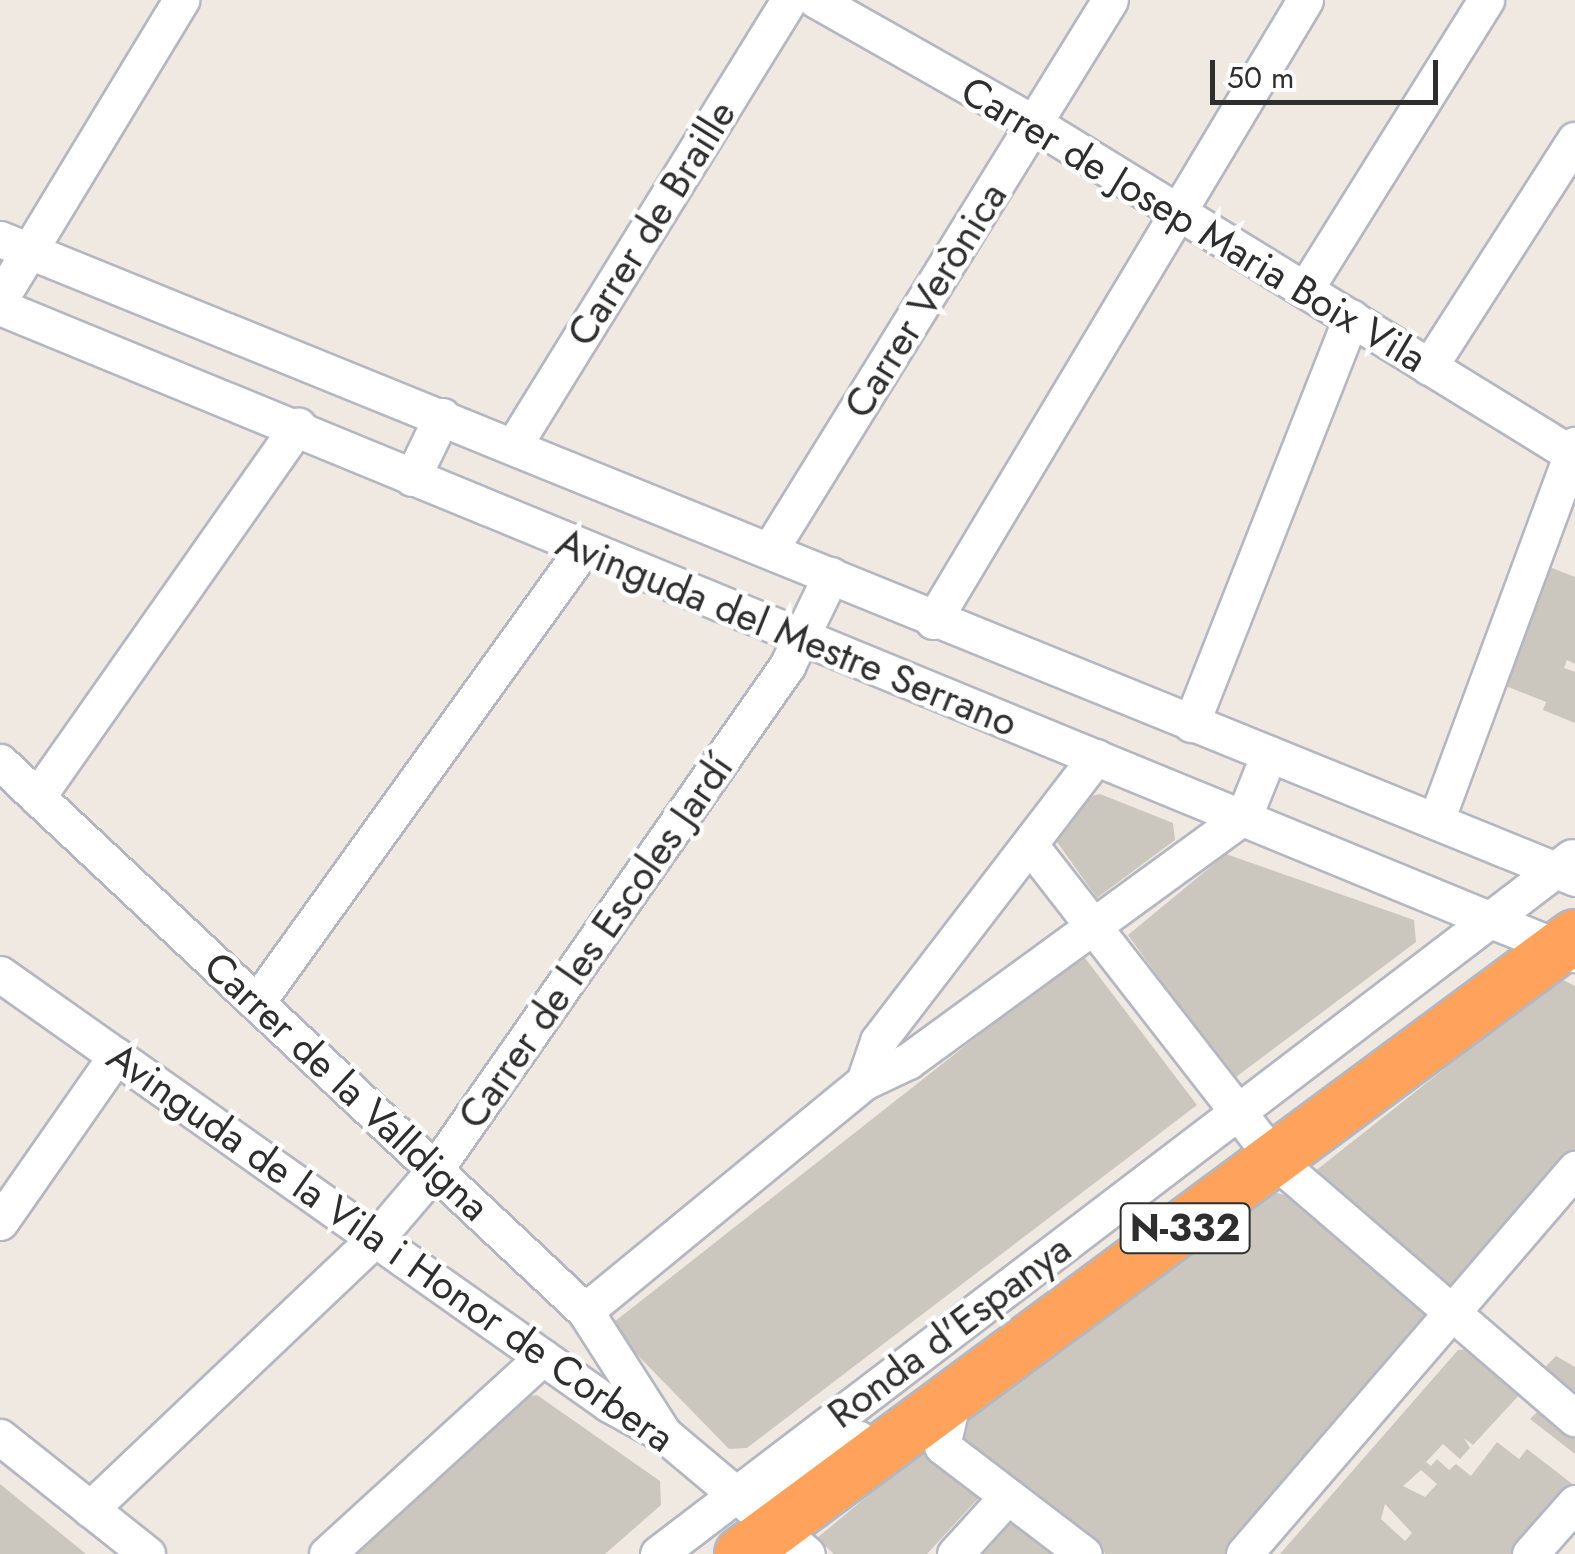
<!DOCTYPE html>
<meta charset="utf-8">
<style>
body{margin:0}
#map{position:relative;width:1575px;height:1554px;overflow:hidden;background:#efe9e1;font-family:Jost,sans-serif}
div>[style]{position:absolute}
.building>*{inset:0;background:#cbc7bf}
.roads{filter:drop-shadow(2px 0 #b4b7c1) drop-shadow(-2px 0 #b4b7c1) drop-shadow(0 2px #b4b7c1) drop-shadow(0 -2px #b4b7c1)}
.minor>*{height:35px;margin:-17.5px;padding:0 17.5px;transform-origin:17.5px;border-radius:17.5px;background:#fff}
.highway>*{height:52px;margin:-26px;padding:0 26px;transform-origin:26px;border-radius:26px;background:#ffa35c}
span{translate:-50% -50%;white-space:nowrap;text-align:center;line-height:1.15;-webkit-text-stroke:9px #fff;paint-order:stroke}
.shield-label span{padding:2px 8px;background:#fff;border:2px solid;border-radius:8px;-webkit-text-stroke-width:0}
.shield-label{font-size:38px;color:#2e2e2e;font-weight:700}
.street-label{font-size:40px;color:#2e2e2e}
.scale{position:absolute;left:1210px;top:60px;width:228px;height:45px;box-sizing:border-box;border:5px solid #2e2e2e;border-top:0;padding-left:12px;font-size:30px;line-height:35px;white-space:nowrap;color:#2e2e2e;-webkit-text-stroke:8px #fff;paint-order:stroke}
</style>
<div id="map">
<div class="building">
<i style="clip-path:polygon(1547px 566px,1575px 577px,1575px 664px,1567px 660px,1564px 668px,1575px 672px,1575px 723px,1543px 710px,1546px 702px,1498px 683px)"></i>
<i style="clip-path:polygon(1100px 794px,1173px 823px,1175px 840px,1097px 898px,1057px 842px,1083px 798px)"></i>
<i style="clip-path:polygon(1226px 854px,1414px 920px,1416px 942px,1232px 1080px,1128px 935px)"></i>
<i style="clip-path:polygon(1082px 954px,1197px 1105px,747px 1448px,729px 1449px,609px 1326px)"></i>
<i style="clip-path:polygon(1559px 978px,1575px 986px,1575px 1154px,1453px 1296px,1309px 1176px)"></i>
<i style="clip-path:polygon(1273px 1192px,1285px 1195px,1432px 1320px,1231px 1554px,1106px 1554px,962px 1439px,960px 1427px)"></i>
<i style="clip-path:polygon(evenodd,1469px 1349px,1521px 1393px,1473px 1445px,1464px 1438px,1470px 1448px,1460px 1459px,1443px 1444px,1426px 1462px,1431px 1466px,1437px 1459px,1449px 1470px,1456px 1464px,1471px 1476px,1497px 1442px,1519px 1459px,1527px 1449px,1575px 1486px,1514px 1554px,1280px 1554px,1458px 1350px,1469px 1349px,1421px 1470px,1437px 1484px,1425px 1497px,1403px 1486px,1421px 1470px,1469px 1349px,1385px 1504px,1412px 1533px,1405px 1541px,1381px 1519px,1385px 1504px)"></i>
<i style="clip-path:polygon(1556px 1356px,1575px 1367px,1575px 1400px,1541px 1371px)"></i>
<i style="clip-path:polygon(537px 1395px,660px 1481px,661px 1505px,605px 1554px,343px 1554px,516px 1398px)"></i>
<i style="clip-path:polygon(1540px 1409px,1575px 1438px,1575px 1454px,1530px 1419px)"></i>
<i style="clip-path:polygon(923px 1450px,941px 1455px,984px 1492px,927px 1554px,834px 1554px,817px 1538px)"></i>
<i style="clip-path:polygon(0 1484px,86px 1554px,0 1554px)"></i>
<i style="clip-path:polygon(1010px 1517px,1057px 1554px,982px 1554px)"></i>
</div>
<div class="roads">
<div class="minor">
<i style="left:816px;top:0;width:252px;rotate:29.5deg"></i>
<i style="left:1035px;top:124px;width:628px;rotate:31.59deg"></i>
<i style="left:0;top:239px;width:1700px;rotate:22.08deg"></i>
<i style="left:1306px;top:288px;width:340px;rotate:-58deg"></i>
<i style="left:0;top:299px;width:350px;rotate:-58.8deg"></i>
<i style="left:0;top:307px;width:1702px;rotate:22.35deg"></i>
<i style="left:1429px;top:367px;width:270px;rotate:-57.3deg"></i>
<i style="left:514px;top:445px;width:523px;rotate:-58.28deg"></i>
<i style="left:412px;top:478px;width:69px;rotate:-64.2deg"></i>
<i style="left:771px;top:548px;width:644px;rotate:-58.26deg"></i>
<i style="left:933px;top:621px;width:724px;rotate:-59.08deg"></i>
<i style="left:1191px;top:724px;width:437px;rotate:-68.5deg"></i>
<i style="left:0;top:762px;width:802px;rotate:43.18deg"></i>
<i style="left:585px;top:1311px;width:146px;rotate:57.3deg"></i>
<i style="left:37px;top:797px;width:454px;rotate:-54.9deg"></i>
<i style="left:1437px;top:818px;width:398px;rotate:-69.7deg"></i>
<i style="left:1030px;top:845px;width:402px;rotate:52.1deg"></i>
<i style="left:1277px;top:1162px;width:393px;rotate:40.7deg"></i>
<i style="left:0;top:974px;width:746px;rotate:35.22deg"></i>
<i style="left:609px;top:1404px;width:64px;rotate:29deg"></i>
<i style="left:665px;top:1435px;width:185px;rotate:40deg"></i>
<i style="left:257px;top:1002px;width:558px;rotate:-54.26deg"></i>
<i style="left:864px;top:1082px;width:43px;rotate:-71.1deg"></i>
<i style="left:878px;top:1041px;width:358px;rotate:-52.5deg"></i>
<i style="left:0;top:1222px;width:203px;rotate:-55.1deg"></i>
<i style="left:585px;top:1311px;width:361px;rotate:-39.4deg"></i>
<i style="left:864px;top:1082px;width:49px;rotate:-25.5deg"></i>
<i style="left:908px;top:1061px;width:416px;rotate:-36.1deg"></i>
<i style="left:1244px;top:816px;width:67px;rotate:-68deg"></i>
<i style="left:954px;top:1394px;width:53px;rotate:103deg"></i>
<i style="left:942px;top:1446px;width:178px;rotate:37.3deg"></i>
<i style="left:0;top:1437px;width:188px;rotate:38.5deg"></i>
<i style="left:743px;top:1491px;width:45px;rotate:-10.3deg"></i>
<i style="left:787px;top:1483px;width:84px;rotate:-31.8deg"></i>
<i style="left:90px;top:1509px;width:397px;rotate:-43.5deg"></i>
<i style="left:378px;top:1236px;width:89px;rotate:-49.5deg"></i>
<i style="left:436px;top:1168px;width:613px;rotate:-55.04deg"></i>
<i style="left:787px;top:666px;width:101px;rotate:-64.2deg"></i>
<i style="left:327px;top:1554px;width:292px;rotate:-42.4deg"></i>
<i style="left:658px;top:1554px;width:1149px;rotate:-37.33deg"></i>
<i style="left:955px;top:1554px;width:76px;rotate:-47.7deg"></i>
<i style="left:1244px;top:1554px;width:508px;rotate:-49.31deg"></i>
<i style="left:1530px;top:1554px;width:68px;rotate:-48.6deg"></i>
</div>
<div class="highway">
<i style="left:741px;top:1554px;width:1038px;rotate:-36.54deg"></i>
</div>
</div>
<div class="shield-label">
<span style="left:1185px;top:1228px">N-332</span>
</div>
<div class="street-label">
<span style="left:651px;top:223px;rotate:-58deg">Carrer de Braille</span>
<span style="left:1194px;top:224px;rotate:31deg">Carrer de Josep Maria Boix Vila</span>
<span style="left:925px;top:300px;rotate:-58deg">Carrer Verònica</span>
<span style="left:787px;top:632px;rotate:22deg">Avinguda del Mestre Serrano</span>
<span style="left:595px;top:941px;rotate:-55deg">Carrer de les Escoles Jardí</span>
<span style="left:347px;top:1086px;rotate:43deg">Carrer de la Valldigna</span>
<span style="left:391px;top:1247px;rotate:35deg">Avinguda de la Vila i Honor de Corbera</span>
<span style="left:949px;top:1331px;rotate:-37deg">Ronda d'Espanya</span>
</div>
<div class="scale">50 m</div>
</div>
